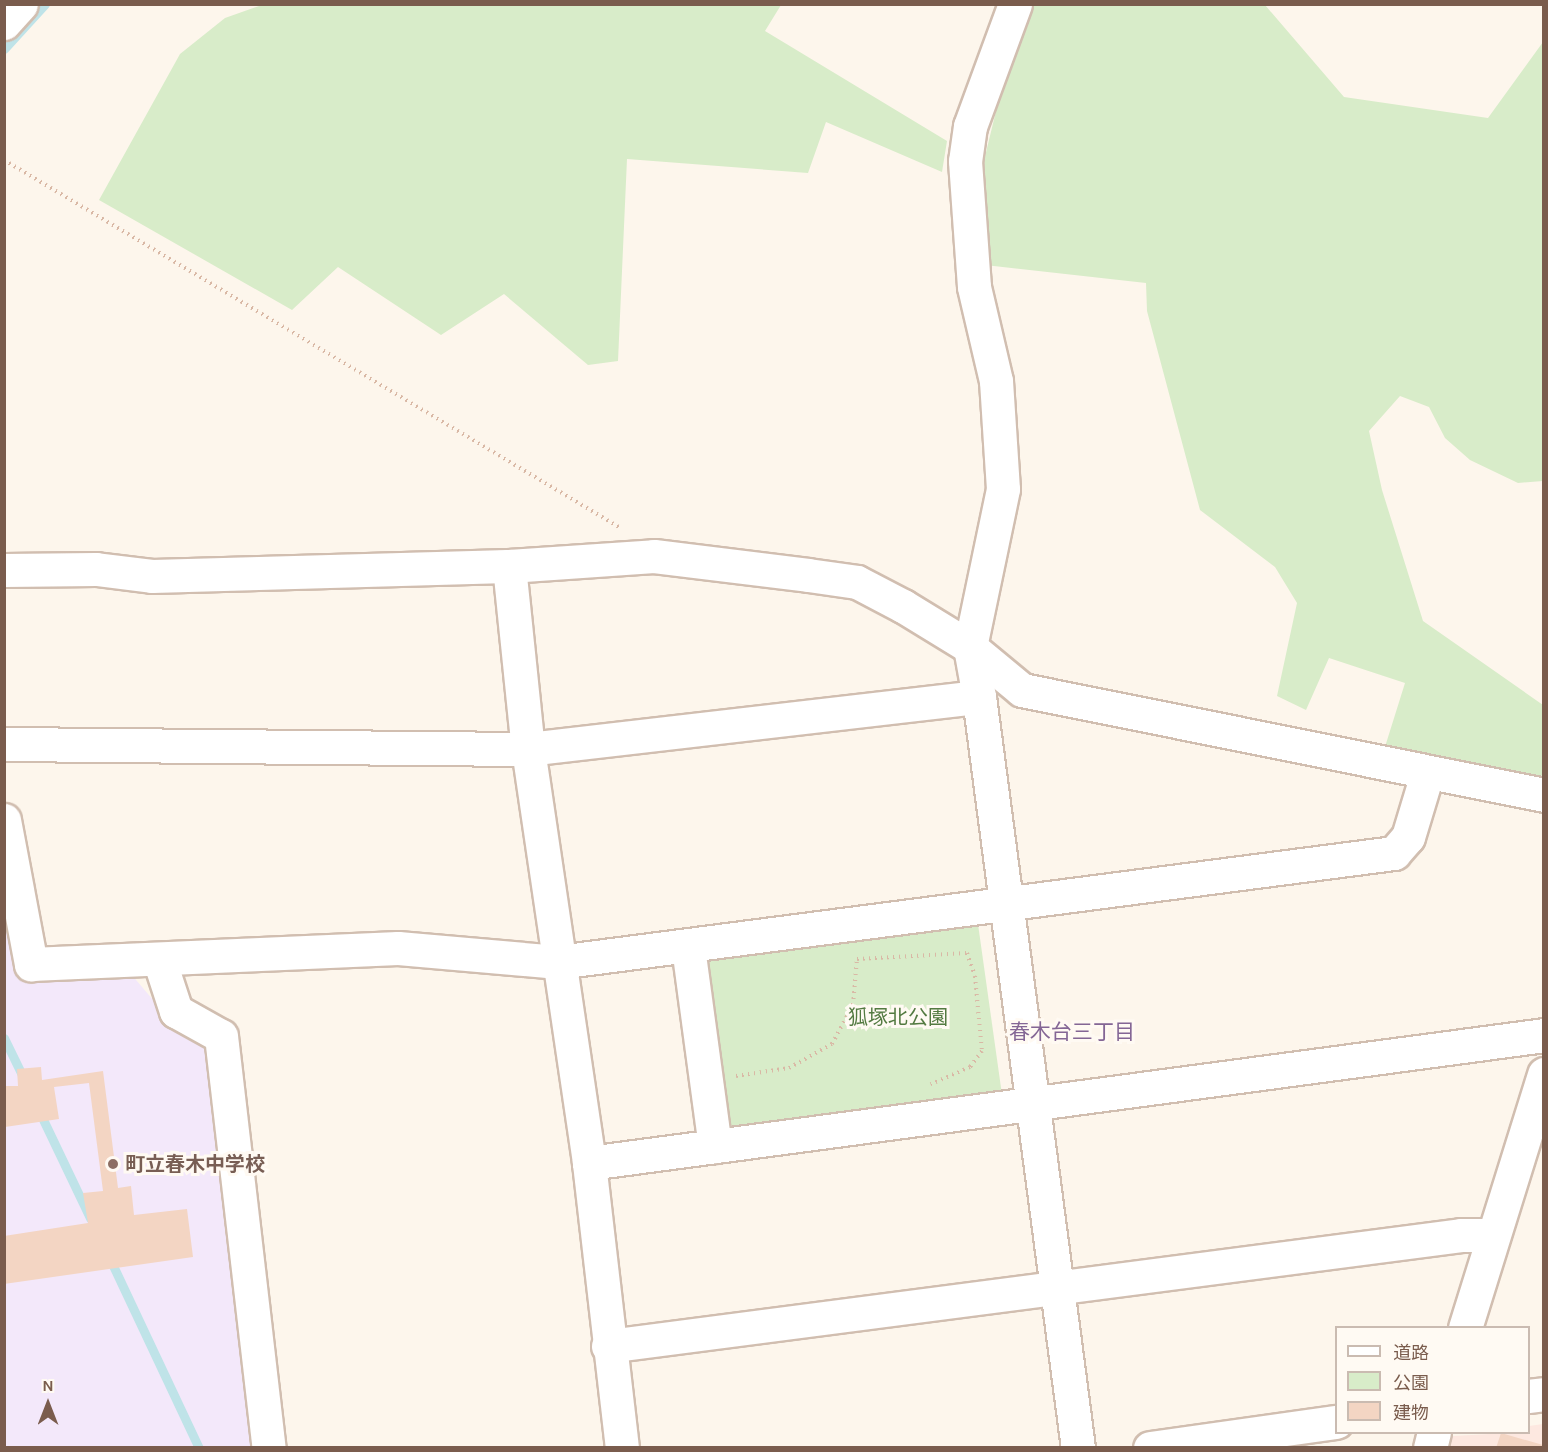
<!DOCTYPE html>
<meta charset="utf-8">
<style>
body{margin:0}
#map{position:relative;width:1548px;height:1452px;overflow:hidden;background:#fdf6ec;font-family:Karla,"Noto Sans JP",sans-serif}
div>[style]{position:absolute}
.commercial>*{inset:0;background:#fde8e0}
.education>*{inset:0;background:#f3e8fa}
.green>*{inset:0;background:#d8ecc9;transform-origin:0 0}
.stream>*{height:9px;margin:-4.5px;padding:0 4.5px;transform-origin:4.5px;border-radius:4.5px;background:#bfe3e8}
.building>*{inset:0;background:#f3d5c3}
.path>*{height:4px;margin-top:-2px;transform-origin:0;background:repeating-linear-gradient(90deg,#d9b8a5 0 1.5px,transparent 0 6px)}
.roads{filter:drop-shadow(2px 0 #d1beb0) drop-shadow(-2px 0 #d1beb0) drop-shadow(0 2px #d1beb0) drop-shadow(0 -2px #d1beb0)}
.minor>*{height:33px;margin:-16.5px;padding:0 16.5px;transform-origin:16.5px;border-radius:16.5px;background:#fff}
.dots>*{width:16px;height:16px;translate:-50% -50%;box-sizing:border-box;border:3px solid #fffaf3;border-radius:50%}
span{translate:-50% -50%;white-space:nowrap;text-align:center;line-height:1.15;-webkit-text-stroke:6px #fffaf3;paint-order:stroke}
.park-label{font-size:20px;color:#537a41}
.education-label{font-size:20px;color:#785e54;font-weight:700}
.left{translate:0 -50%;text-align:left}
.neighbourhood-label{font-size:21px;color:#846695}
.frame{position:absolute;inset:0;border:6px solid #7a5c4d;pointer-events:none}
.legend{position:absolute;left:1335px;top:1326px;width:195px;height:108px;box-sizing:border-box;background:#fffaf3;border:2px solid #cabbb1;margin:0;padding:8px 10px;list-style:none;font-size:18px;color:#7a5c4d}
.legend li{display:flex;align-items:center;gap:12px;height:30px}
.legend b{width:30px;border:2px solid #cabbb1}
.north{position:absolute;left:18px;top:1374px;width:60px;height:60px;-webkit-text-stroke:4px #fffaf3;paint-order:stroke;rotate:0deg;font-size:16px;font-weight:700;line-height:24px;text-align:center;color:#7a5c4d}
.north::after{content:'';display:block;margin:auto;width:21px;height:27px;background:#7a5c4d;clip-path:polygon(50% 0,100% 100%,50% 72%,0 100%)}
</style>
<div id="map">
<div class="commercial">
<i style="clip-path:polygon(1543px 1424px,1543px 1447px,1444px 1448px,1453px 1436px,1528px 1432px,1529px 1426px)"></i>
</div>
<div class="education">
<i style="clip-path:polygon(4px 881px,19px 977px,131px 974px,171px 1021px,207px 1042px,258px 1447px,5px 1447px)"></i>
</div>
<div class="green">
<i style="clip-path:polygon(262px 5px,781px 5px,765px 31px,947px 141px,942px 172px,826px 122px,808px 173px,627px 159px,618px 361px,588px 365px,504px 294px,441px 335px,338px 267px,292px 310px,99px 200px,180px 54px,225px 18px)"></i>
<i style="clip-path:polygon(1032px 5px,1265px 5px,1344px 97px,1488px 118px,1543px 42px,1543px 481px,1518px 483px,1470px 460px,1445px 438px,1429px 407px,1400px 396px,1369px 431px,1382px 490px,1423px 621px,1543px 705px,1543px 776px,1384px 750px,1405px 683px,1329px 658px,1306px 710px,1277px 696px,1297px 603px,1275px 567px,1200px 510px,1147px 311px,1146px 283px,985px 265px,978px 185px,998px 103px)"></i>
<i style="left:977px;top:917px;width:180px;height:275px;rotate:82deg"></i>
</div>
<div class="stream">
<i style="left:4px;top:49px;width:61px;rotate:-47.7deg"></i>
<i style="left:4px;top:1038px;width:46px;rotate:64deg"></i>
<i style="left:39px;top:1111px;width:119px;rotate:64.5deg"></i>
<i style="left:109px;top:1257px;width:211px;rotate:64.8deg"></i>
</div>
<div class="building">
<i style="clip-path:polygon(41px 1067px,42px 1080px,103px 1071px,118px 1188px,131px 1186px,134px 1215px,187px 1209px,193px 1257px,4px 1284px,4px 1236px,88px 1223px,83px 1193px,103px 1191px,89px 1083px,54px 1087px,59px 1119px,5px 1127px,5px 1086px,18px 1086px,17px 1069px)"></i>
<i style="clip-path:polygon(1501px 1433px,1543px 1445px,1542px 1448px,1496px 1448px)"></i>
</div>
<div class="path">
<i style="left:4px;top:160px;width:716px;rotate:30.83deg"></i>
<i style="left:857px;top:959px;width:110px;rotate:-3.1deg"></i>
<i style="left:967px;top:953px;width:24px;rotate:71deg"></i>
<i style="left:975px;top:976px;width:75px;rotate:84.7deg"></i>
<i style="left:982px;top:1051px;width:20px;rotate:127deg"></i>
<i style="left:970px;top:1067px;width:43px;rotate:156.4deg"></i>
<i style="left:736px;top:1076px;width:54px;rotate:-8.6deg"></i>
<i style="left:789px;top:1068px;width:49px;rotate:-29.2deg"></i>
<i style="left:832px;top:1044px;width:44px;rotate:-61.7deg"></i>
<i style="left:853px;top:1005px;width:46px;rotate:-85deg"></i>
</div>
<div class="roads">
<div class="minor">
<i style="left:1015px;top:4px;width:130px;rotate:110.2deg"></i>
<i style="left:970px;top:126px;width:35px;rotate:98deg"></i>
<i style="left:965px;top:161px;width:126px;rotate:85.9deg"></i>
<i style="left:974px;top:287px;width:97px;rotate:76.8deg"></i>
<i style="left:996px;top:381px;width:108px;rotate:86.3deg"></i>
<i style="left:1003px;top:489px;width:161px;rotate:101.8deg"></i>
<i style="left:970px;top:647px;width:51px;rotate:79.8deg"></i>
<i style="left:979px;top:697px;width:757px;rotate:82.49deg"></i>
<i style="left:4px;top:23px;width:25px;rotate:-48deg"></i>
<i style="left:509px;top:566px;width:184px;rotate:84.1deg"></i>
<i style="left:528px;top:749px;width:418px;rotate:81.6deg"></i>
<i style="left:589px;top:1163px;width:287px;rotate:83.4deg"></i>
<i style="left:4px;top:570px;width:92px;rotate:-0.6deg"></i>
<i style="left:96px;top:569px;width:56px;rotate:7.1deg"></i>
<i style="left:152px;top:576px;width:357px;rotate:-1.6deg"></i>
<i style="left:509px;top:566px;width:145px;rotate:-3.9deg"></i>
<i style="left:654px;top:556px;width:155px;rotate:7deg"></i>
<i style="left:808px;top:575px;width:49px;rotate:8.1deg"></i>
<i style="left:857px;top:582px;width:52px;rotate:27.6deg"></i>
<i style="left:903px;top:606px;width:79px;rotate:31.5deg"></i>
<i style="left:970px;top:647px;width:67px;rotate:39.6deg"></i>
<i style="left:1022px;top:690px;width:532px;rotate:11.37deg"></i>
<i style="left:4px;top:744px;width:524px;rotate:0.55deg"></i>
<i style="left:528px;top:749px;width:454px;rotate:-6.6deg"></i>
<i style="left:4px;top:820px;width:147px;rotate:79.4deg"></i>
<i style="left:31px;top:964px;width:367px;rotate:-2.5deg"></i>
<i style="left:398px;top:948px;width:161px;rotate:5deg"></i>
<i style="left:558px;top:962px;width:843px;rotate:-7.43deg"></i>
<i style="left:1394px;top:853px;width:21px;rotate:-49deg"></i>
<i style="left:1408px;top:837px;width:66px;rotate:-73.2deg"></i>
<i style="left:688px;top:947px;width:201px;rotate:82.3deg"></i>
<i style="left:159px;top:959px;width:55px;rotate:71.9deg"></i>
<i style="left:176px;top:1011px;width:51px;rotate:29.1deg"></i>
<i style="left:221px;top:1036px;width:415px;rotate:83.4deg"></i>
<i style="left:589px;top:1163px;width:964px;rotate:-7.63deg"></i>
<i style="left:1465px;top:1328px;width:266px;rotate:-72.7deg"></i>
<i style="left:608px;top:1346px;width:860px;rotate:-7.41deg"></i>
<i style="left:1461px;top:1235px;width:31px"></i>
<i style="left:1528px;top:1396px;width:16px;rotate:-7deg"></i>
<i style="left:1150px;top:1448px;width:188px;rotate:-8deg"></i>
<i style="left:1430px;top:1448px;width:16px;rotate:-76deg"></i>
</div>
</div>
<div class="dots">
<i style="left:113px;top:1164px;background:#8d6e63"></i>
</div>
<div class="park-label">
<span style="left:898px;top:1017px">狐塚北公園</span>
</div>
<div class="education-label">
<span class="left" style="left:125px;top:1164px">町立春木中学校</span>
</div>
<div class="neighbourhood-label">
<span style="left:1072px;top:1032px">春木台三丁目</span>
</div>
<div class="frame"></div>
<ul class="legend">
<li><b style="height:8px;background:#fff"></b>道路</li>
<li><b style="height:16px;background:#d8ecc9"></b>公園</li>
<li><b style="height:16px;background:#f3d5c3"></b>建物</li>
</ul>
<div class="north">N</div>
</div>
